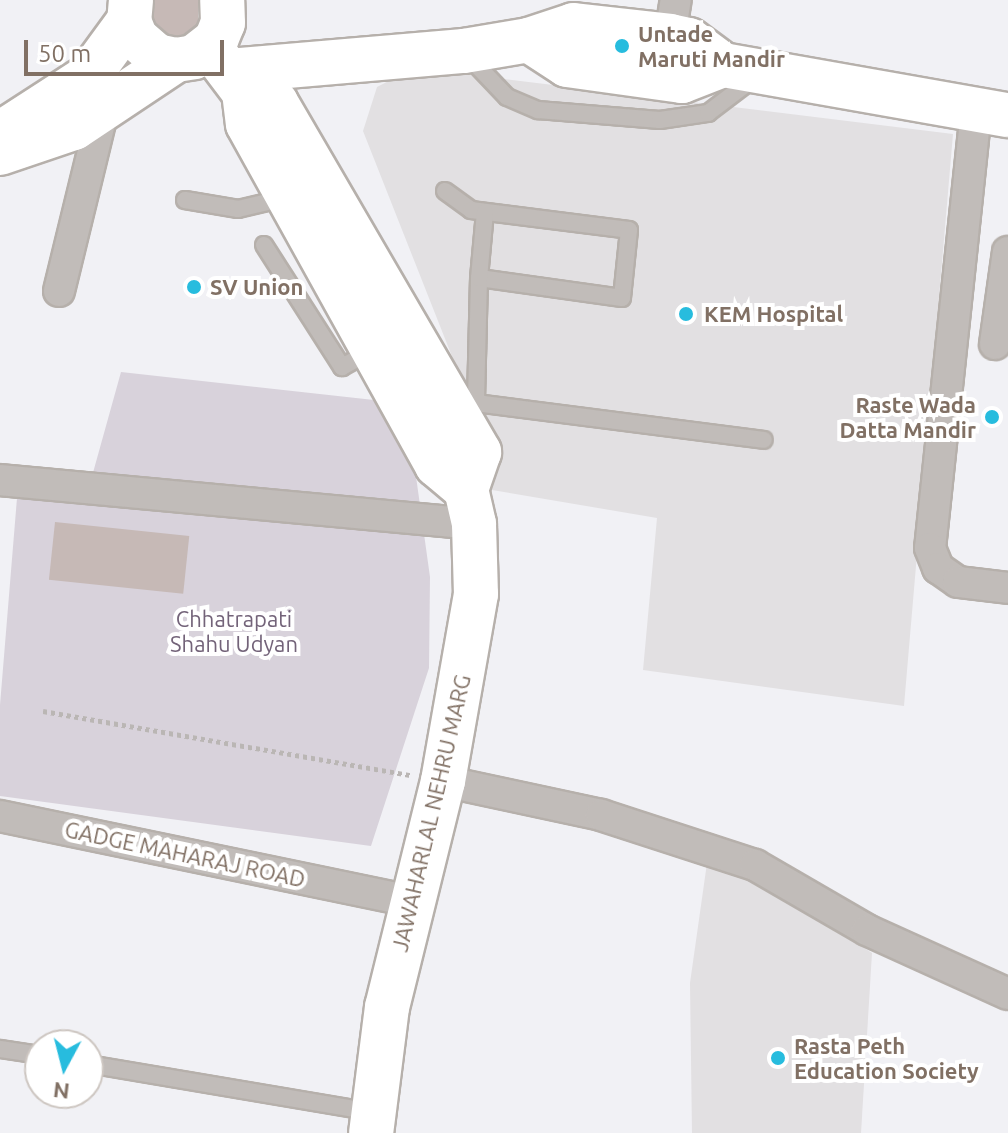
<!DOCTYPE html>
<style>
body{margin:0}
#map{position:relative;width:1008px;height:1133px;overflow:hidden;background:#f1f1f5;font-family:Ubuntu,sans-serif}
div>[style]{position:absolute}
.built>*{inset:0;background:#e2e0e2}
.green>*{inset:0;background:#d8d2db}
.water>*{inset:0;background:#c6b9b6;transform-origin:0 0}
.path>*{height:5px;margin-top:-2.5px;transform-origin:0;background:repeating-linear-gradient(90deg,#bab6b4 0 4px,transparent 0 8px)}
.roads{filter:drop-shadow(2px 0 #b6b0ab) drop-shadow(-2px 0 #b6b0ab) drop-shadow(0 2px #b6b0ab) drop-shadow(0 -2px #b6b0ab)}
.lane>*{height:16px;margin:-8px;padding:0 8px;transform-origin:8px;border-radius:8px;background:#c1bcb9}
.street>*{height:30px;margin:-15px;padding:0 15px;transform-origin:15px;border-radius:15px;background:#c1bcb9}
.secondary>*{height:44px;margin:-22px;padding:0 22px;transform-origin:22px;border-radius:22px;background:#fff}
.primary>*{height:44px;margin:-22px;padding:0 22px;transform-origin:22px;border-radius:22px;background:#fff}
.dots>*{width:22px;height:22px;translate:-50% -50%;box-sizing:border-box;border:4px solid #fff;border-radius:50%}
span{translate:-50% -50%;white-space:nowrap;text-align:center;line-height:1.15;-webkit-text-stroke:8px #fff;paint-order:stroke}
.poi-label{font-size:22px;color:#817064;font-weight:700}
.left{translate:0 -50%;text-align:left}
.right{translate:-100% -50%;text-align:right}
.park-label{font-size:22px;color:#736379}
.street-label{font-size:22px;color:#817064}
.north{position:absolute;left:24px;top:1029px;width:80px;height:80px;box-sizing:border-box;background:#fff;border:2px solid #cdc6c1;border-radius:50%;rotate:187deg;font-size:22px;font-weight:700;line-height:32px;text-align:center;color:#817064}
.north::after{content:'';display:block;margin:auto;width:28px;height:36px;background:#27bcde;clip-path:polygon(50% 0,100% 100%,50% 72%,0 100%)}
.scale{position:absolute;left:24px;top:40px;width:200px;height:36px;box-sizing:border-box;border:4px solid #817064;border-top:0;padding-left:10px;font-size:24px;line-height:28px;white-space:nowrap;color:#817064;-webkit-text-stroke:6px #fff;paint-order:stroke}
</style>
<div id="map">
<div class="built">
<i style="clip-path:polygon(414px 68px,953px 134px,904px 706px,643px 670px,657px 518px,492px 490px,485px 440px,363px 131px,377px 87px)"></i>
<i style="clip-path:polygon(707px 863px,751px 876px,872px 953px,861px 1133px,692px 1133px,690px 983px)"></i>
</div>
<div class="green">
<i style="clip-path:polygon(121px 372px,383px 401px,414px 462px,430px 577px,429px 668px,371px 846px,0 796px,0 705px,17px 498px,84px 505px)"></i>
</div>
<div class="water">
<i style="clip-path:polygon(155px 0,198px 0,198px 28px,181px 39px,166px 37px,153px 23px)"></i>
<i style="left:55px;top:522px;width:135px;height:58px;rotate:6deg"></i>
</div>
<div class="path">
<i style="left:43px;top:711px;width:373px;rotate:9.9deg"></i>
</div>
<div class="roads">
<div class="lane">
<i style="left:467px;top:55px;width:58px;rotate:46.4deg"></i>
<i style="left:507px;top:97px;width:34px;rotate:23deg"></i>
<i style="left:538px;top:110px;width:122px;rotate:4.7deg"></i>
<i style="left:660px;top:120px;width:49px;rotate:-8.3deg"></i>
<i style="left:708px;top:113px;width:58px;rotate:-37.3deg"></i>
<i style="left:445px;top:191px;width:32px;rotate:36deg"></i>
<i style="left:471px;top:210px;width:159px;rotate:7.2deg"></i>
<i style="left:629px;top:230px;width:68px;rotate:95.9deg"></i>
<i style="left:622px;top:298px;width:144px;rotate:-172deg"></i>
<i style="left:479px;top:278px;width:125px;rotate:91.4deg"></i>
<i style="left:185px;top:200px;width:54px;rotate:9.6deg"></i>
<i style="left:238px;top:209px;width:48px;rotate:-13.2deg"></i>
<i style="left:264px;top:245px;width:145px;rotate:57.4deg"></i>
<i style="left:342px;top:367px;width:33px;rotate:-29deg"></i>
<i style="left:479px;top:278px;width:66px;rotate:-84.8deg"></i>
<i style="left:468px;top:402px;width:298px;rotate:7.3deg"></i>
<i style="left:0;top:1049px;width:40px;rotate:8.5deg"></i>
<i style="left:88px;top:1064px;width:287px;rotate:9.6deg"></i>
</div>
<div class="street">
<i style="left:670px;top:36px;width:36px;rotate:-81deg"></i>
<i style="left:976px;top:111px;width:439px;rotate:96deg"></i>
<i style="left:930px;top:548px;width:22px;rotate:68deg"></i>
<i style="left:938px;top:568px;width:24px;rotate:35deg"></i>
<i style="left:958px;top:582px;width:50px;rotate:6.8deg"></i>
<i style="left:59px;top:291px;width:186px;rotate:-76.3deg"></i>
<i style="left:995px;top:344px;width:93px;rotate:-82deg"></i>
<i style="left:0;top:480px;width:476px;rotate:5.3deg"></i>
<i style="left:443px;top:781px;width:162px;rotate:12.1deg"></i>
<i style="left:601px;top:815px;width:162px;rotate:18deg"></i>
<i style="left:755px;top:865px;width:129px;rotate:30.1deg"></i>
<i style="left:867px;top:930px;width:155px;rotate:24.4deg"></i>
<i style="left:0;top:816px;width:420px;rotate:11.7deg"></i>
</div>
<div class="secondary">
<i style="left:529px;top:40px;width:45px;rotate:33.3deg"></i>
<i style="left:567px;top:65px;width:116px;rotate:7.9deg"></i>
<i style="left:682px;top:81px;width:44px;rotate:-21.3deg"></i>
<i style="left:229px;top:71px;width:236px;rotate:-4.9deg"></i>
<i style="left:464px;top:51px;width:66px;rotate:-9.6deg"></i>
<i style="left:529px;top:40px;width:47px;rotate:-18.4deg"></i>
<i style="left:574px;top:25px;width:97px;rotate:6.5deg"></i>
<i style="left:670px;top:36px;width:19px;rotate:12deg"></i>
<i style="left:689px;top:40px;width:42px;rotate:36.3deg"></i>
<i style="left:723px;top:65px;width:289px;rotate:10deg"></i>
<i style="left:6px;top:130px;width:98px;rotate:-32.9deg"></i>
<i style="left:88px;top:77px;width:69px;rotate:-53.8deg"></i>
<i style="left:0;top:153px;width:78px;rotate:-18.7deg"></i>
<i style="left:74px;top:128px;width:123px;rotate:-33.7deg"></i>
</div>
<div class="primary">
<i style="left:131px;top:0;width:21px;rotate:95deg"></i>
<i style="left:129px;top:21px;width:18px;rotate:68deg"></i>
<i style="left:136px;top:38px;width:28px;rotate:41deg"></i>
<i style="left:157px;top:56px;width:19px;rotate:12deg"></i>
<i style="left:176px;top:60px;width:18px;rotate:-9deg"></i>
<i style="left:194px;top:57px;width:28px;rotate:-38deg"></i>
<i style="left:216px;top:40px;width:18px;rotate:-68deg"></i>
<i style="left:223px;top:23px;width:23px;rotate:-92deg"></i>
<i style="left:210px;top:47px;width:56px;rotate:52.9deg"></i>
<i style="left:244px;top:92px;width:32px;rotate:83deg"></i>
<i style="left:248px;top:124px;width:390px;rotate:61deg"></i>
<i style="left:437px;top:465px;width:38px;rotate:40deg"></i>
<i style="left:244px;top:92px;width:34px;rotate:19deg"></i>
<i style="left:276px;top:103px;width:404px;rotate:59.8deg"></i>
<i style="left:479px;top:452px;width:39px;rotate:109deg"></i>
<i style="left:466px;top:489px;width:36px;rotate:77deg"></i>
<i style="left:474px;top:524px;width:70px;rotate:88.4deg"></i>
<i style="left:476px;top:594px;width:190px;rotate:100deg"></i>
<i style="left:443px;top:781px;width:233px;rotate:103.9deg"></i>
<i style="left:387px;top:1007px;width:127px;rotate:97.2deg"></i>
</div>
</div>
<div class="dots">
<i style="left:622px;top:46px;background:#27bcde"></i>
<i style="left:194px;top:287px;background:#27bcde"></i>
<i style="left:686px;top:314px;background:#27bcde"></i>
<i style="left:992px;top:417px;background:#27bcde"></i>
<i style="left:778px;top:1058px;background:#27bcde"></i>
</div>
<div class="poi-label">
<span class="left" style="left:638px;top:46px">Untade<br>Maruti Mandir</span>
<span class="left" style="left:210px;top:287px">SV Union</span>
<span class="left" style="left:704px;top:314px">KEM Hospital</span>
<span class="right" style="left:976px;top:417px">Raste Wada<br>Datta Mandir</span>
<span class="left" style="left:794px;top:1058px">Rasta Peth<br>Education Society</span>
</div>
<div class="park-label">
<span style="left:234px;top:631px">Chhatrapati<br>Shahu Udyan</span>
</div>
<div class="street-label">
<span style="left:431px;top:813px;rotate:-77deg">JAWAHARLAL NEHRU MARG</span>
<span style="left:185px;top:854px;rotate:12deg">GADGE MAHARAJ ROAD</span>
</div>
<div class="north">N</div>
<div class="scale">50 m</div>
</div>
